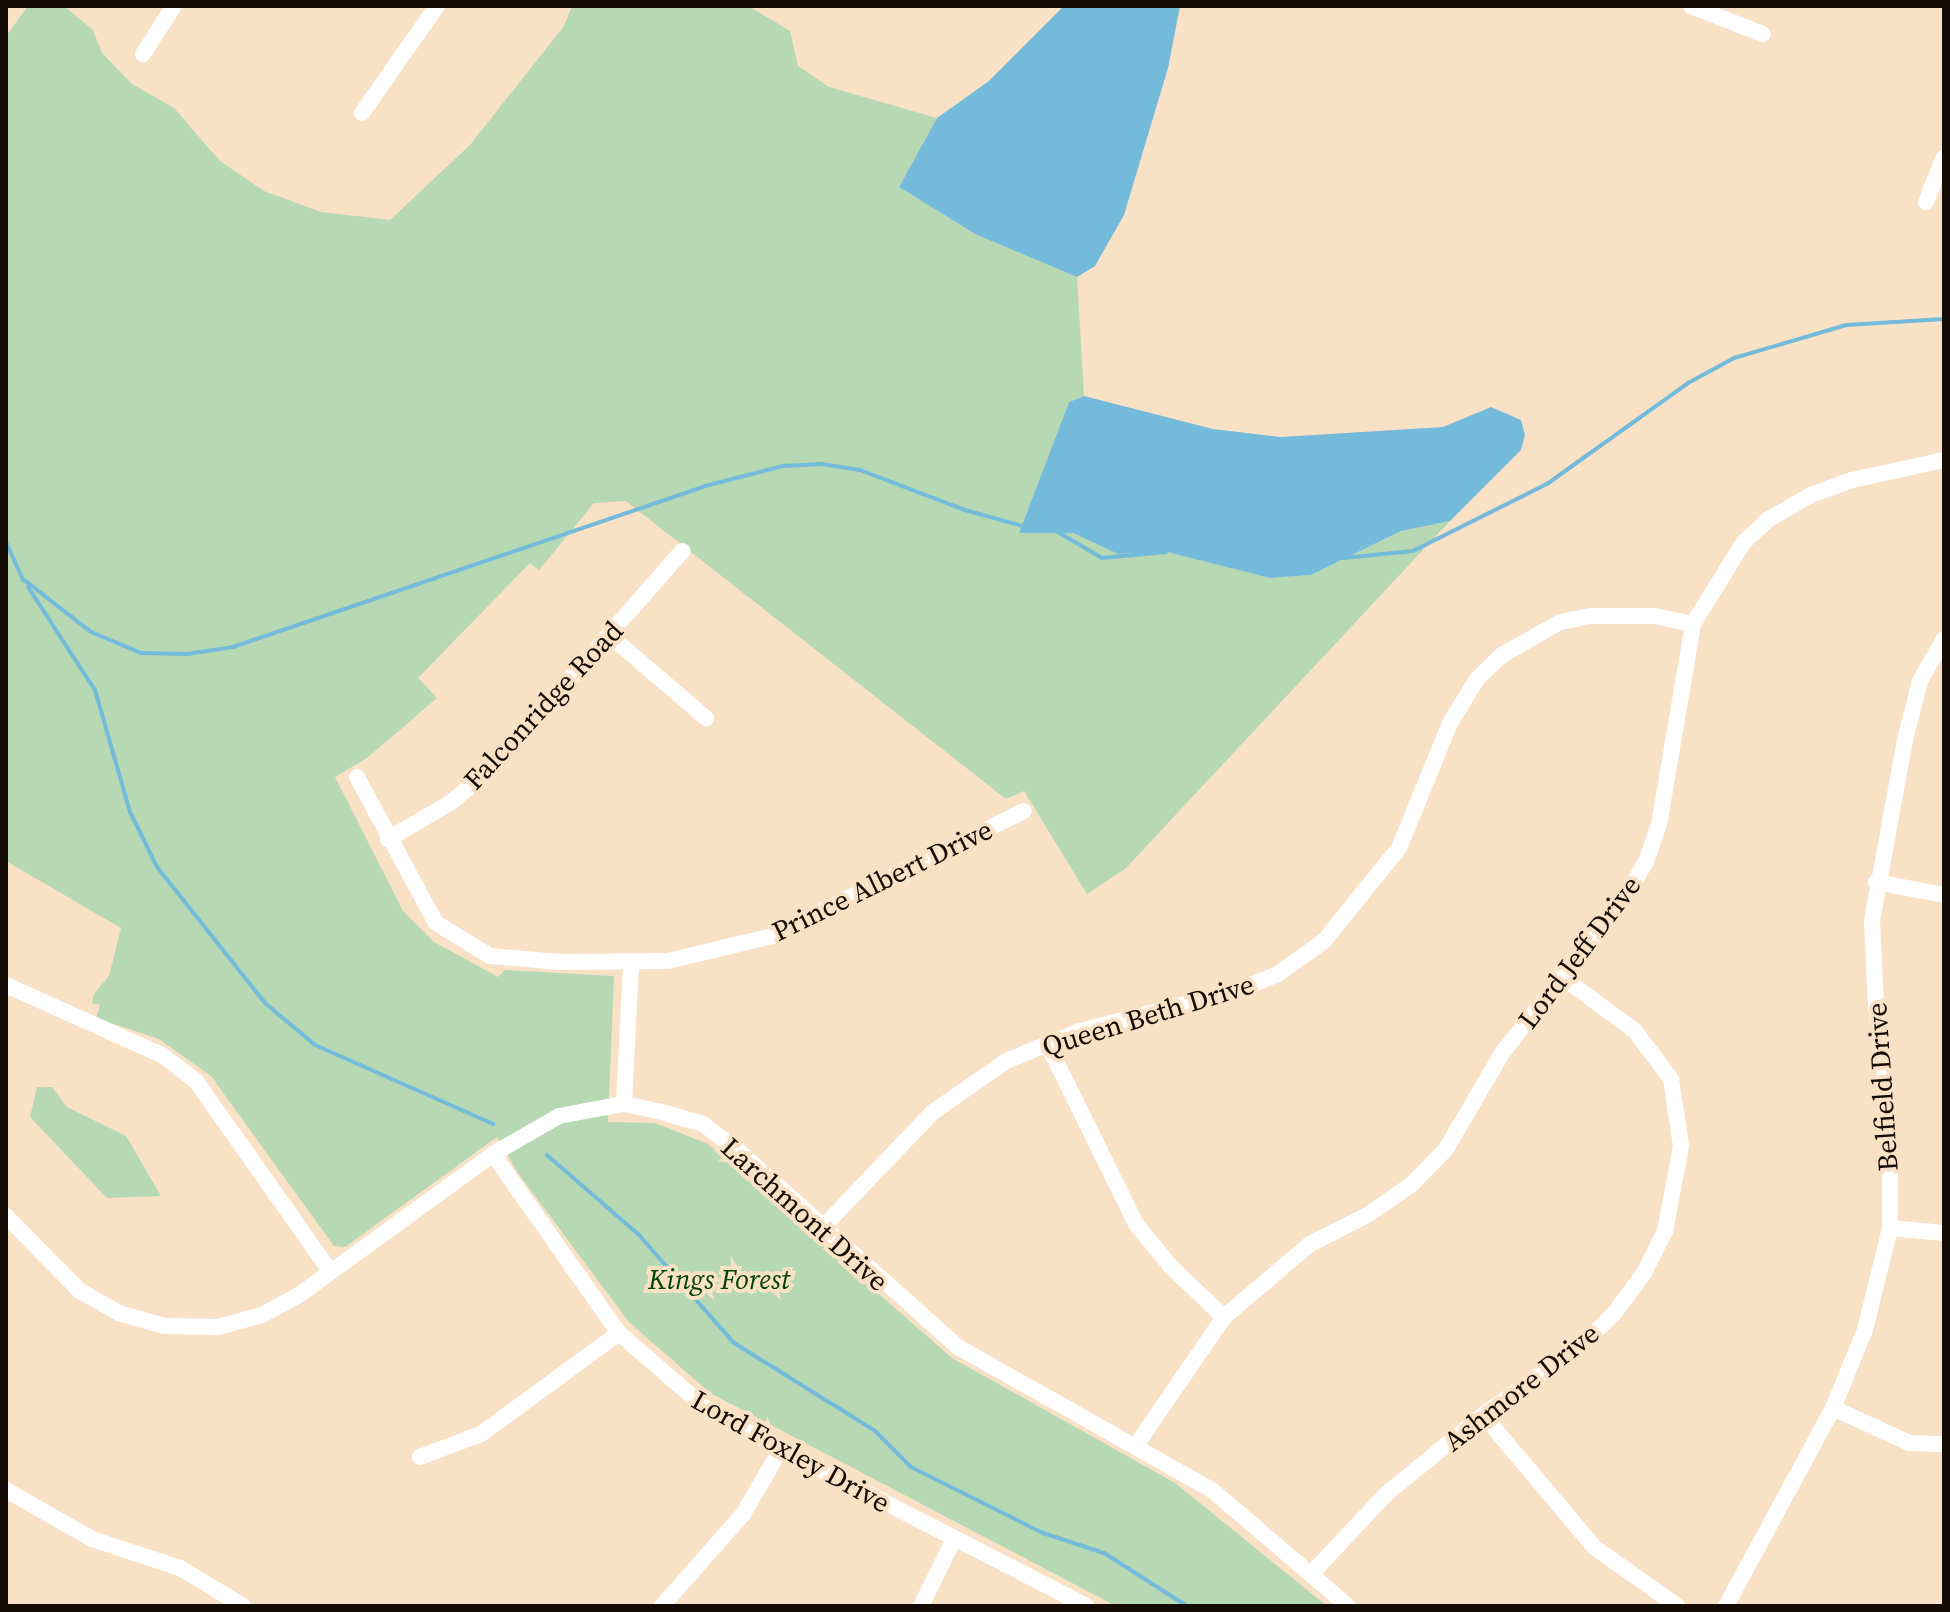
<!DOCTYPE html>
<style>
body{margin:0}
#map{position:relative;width:1950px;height:1612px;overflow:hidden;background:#f9e1c6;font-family:"Source Serif 4",serif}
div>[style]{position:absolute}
.green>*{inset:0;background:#b6d8b2}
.water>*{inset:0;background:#74badb}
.stream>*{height:4px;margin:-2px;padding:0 2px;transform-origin:2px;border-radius:2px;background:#74badb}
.street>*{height:16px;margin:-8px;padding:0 8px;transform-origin:8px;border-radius:8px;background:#fff}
span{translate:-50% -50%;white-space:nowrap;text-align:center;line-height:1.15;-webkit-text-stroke:8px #f9e1c6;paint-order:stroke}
.street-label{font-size:28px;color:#130b04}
.park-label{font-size:28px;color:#004500;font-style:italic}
.frame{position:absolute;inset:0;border:8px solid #130b04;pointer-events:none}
</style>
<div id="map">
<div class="green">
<i style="clip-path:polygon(28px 6px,64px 6px,93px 30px,102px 53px,132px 84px,174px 108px,220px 161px,264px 191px,321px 212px,390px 220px,470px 145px,564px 26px,572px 6px,748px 6px,790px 31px,798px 66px,829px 87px,937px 118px,899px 187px,975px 234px,1077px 277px,1084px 396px,1069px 402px,1019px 533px,1073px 533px,1118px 554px,1167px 552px,1270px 578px,1311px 575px,1401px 531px,1450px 521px,1125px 869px,1087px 894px,1024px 791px,1006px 799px,626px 501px,594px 503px,539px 570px,530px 563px,418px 678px,437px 698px,367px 758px,335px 777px,403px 911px,434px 942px,498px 977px,505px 970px,614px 976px,608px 1122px,655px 1123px,708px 1144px,952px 1358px,1175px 1483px,1327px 1606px,1116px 1606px,710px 1393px,629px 1322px,518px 1173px,497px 1137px,345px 1247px,334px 1246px,211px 1076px,159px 1039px,96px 1018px,100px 1005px,92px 1003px,94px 994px,109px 976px,121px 928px,6px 861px,6px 36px)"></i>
<i style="clip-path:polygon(37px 1087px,52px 1087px,67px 1107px,126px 1136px,161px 1196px,107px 1198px,30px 1117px)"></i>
</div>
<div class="water">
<i style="clip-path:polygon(1064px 6px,1180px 6px,1168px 68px,1124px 215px,1095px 266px,1077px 277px,975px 234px,899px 187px,937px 118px,989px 81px)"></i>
<i style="clip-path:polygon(1084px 396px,1213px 429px,1281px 437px,1443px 427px,1491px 407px,1521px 420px,1525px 435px,1521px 450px,1450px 521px,1401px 531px,1311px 575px,1270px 578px,1167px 552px,1118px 554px,1073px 533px,1019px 533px,1069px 402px)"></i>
</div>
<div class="stream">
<i style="left:1058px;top:532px;width:51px;rotate:30.6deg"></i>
<i style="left:1102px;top:558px;width:64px;rotate:-5.4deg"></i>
<i style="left:6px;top:542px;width:42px;rotate:65.9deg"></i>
<i style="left:1344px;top:558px;width:69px;rotate:-5.8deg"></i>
<i style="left:1413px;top:551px;width:150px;rotate:-26.6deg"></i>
<i style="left:1547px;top:484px;width:173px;rotate:-35.6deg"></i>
<i style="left:1688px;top:383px;width:52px;rotate:-28.5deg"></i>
<i style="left:1734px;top:358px;width:117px;rotate:-16.4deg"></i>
<i style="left:1846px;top:325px;width:98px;rotate:-3.5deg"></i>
<i style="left:23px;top:579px;width:86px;rotate:37.9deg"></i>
<i style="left:91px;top:632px;width:54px;rotate:22.8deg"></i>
<i style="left:141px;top:653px;width:46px;rotate:1.2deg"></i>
<i style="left:187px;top:654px;width:47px;rotate:-8.7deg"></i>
<i style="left:233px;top:647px;width:499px;rotate:-18.8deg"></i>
<i style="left:705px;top:486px;width:81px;rotate:-14.4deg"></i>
<i style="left:783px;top:466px;width:39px;rotate:-3deg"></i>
<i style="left:822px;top:464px;width:38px;rotate:9deg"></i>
<i style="left:860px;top:470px;width:112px;rotate:20.9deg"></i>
<i style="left:965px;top:510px;width:63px;rotate:15.6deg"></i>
<i style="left:28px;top:587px;width:123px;rotate:57deg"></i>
<i style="left:95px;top:690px;width:127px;rotate:74deg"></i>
<i style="left:130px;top:812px;width:61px;rotate:63.9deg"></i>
<i style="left:157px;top:867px;width:174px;rotate:51.5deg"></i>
<i style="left:265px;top:1003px;width:65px;rotate:40deg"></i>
<i style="left:315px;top:1045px;width:195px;rotate:23.9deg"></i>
<i style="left:547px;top:1155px;width:122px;rotate:41deg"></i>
<i style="left:639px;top:1235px;width:144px;rotate:48.7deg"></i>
<i style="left:734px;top:1343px;width:165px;rotate:31.9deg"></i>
<i style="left:874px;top:1430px;width:52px;rotate:45deg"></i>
<i style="left:911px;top:1467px;width:148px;rotate:26.6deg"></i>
<i style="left:1043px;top:1533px;width:64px;rotate:18.2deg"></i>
<i style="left:1104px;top:1553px;width:98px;rotate:32.6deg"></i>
</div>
<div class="street">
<i style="left:1691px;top:6px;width:77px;rotate:21.3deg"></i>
<i style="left:143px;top:54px;width:57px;rotate:-57.1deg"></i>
<i style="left:362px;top:113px;width:131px;rotate:-55deg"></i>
<i style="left:1926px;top:202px;width:48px;rotate:-68.2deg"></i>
<i style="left:609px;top:635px;width:128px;rotate:40.6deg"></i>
<i style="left:357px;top:777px;width:166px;rotate:61.6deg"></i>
<i style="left:436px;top:923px;width:63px;rotate:31.4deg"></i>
<i style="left:490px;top:956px;width:70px;rotate:4.9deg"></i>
<i style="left:560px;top:962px;width:108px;rotate:-0.5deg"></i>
<i style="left:668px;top:961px;width:107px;rotate:-13.5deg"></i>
<i style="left:772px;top:936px;width:281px;rotate:-26.4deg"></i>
<i style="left:388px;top:839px;width:72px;rotate:-30.1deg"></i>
<i style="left:450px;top:803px;width:50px;rotate:-39.4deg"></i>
<i style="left:489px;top:771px;width:293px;rotate:-48.7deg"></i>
<i style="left:1876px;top:882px;width:69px;rotate:10.8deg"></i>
<i style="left:6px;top:985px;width:171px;rotate:24.2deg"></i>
<i style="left:162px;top:1055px;width:43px;rotate:37.4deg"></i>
<i style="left:196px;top:1081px;width:232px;rotate:54.8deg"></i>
<i style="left:1047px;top:1043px;width:202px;rotate:63.8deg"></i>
<i style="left:1136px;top:1224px;width:57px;rotate:50.7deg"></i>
<i style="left:1172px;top:1268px;width:71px;rotate:43.3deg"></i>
<i style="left:624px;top:1104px;width:140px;rotate:-87.1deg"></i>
<i style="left:493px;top:1154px;width:219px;rotate:54.9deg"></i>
<i style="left:619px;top:1333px;width:122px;rotate:41deg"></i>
<i style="left:711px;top:1413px;width:422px;rotate:27.2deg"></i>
<i style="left:6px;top:1216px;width:105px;rotate:45.4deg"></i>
<i style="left:80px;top:1291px;width:45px;rotate:29.4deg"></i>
<i style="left:119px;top:1313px;width:47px;rotate:16.1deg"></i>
<i style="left:164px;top:1326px;width:54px;rotate:1.1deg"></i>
<i style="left:218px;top:1327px;width:46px;rotate:-15.3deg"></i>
<i style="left:262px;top:1315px;width:42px;rotate:-28.4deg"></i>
<i style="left:299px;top:1295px;width:240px;rotate:-36deg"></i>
<i style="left:493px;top:1154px;width:76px;rotate:-29.9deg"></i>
<i style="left:559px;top:1116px;width:66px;rotate:-10.5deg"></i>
<i style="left:624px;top:1104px;width:35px;rotate:12deg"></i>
<i style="left:658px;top:1111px;width:47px;rotate:16.1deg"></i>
<i style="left:703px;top:1124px;width:48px;rotate:37.3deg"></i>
<i style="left:741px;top:1153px;width:291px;rotate:41.8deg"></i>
<i style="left:958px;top:1347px;width:291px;rotate:29.4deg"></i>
<i style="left:1212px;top:1490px;width:179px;rotate:40.5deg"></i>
<i style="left:822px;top:1228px;width:161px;rotate:-46.3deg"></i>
<i style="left:933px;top:1112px;width:89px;rotate:-34.9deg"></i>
<i style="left:1006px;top:1061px;width:80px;rotate:-22.1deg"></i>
<i style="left:1080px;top:1031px;width:161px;rotate:-14.4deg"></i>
<i style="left:1236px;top:991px;width:45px;rotate:-22deg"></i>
<i style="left:1278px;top:974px;width:57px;rotate:-35.7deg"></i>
<i style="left:1324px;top:941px;width:119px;rotate:-51.1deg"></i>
<i style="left:1399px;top:848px;width:135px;rotate:-67.8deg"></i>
<i style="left:1450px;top:723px;width:52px;rotate:-58.5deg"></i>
<i style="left:1477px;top:679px;width:35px;rotate:-44deg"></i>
<i style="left:1502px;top:655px;width:67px;rotate:-29.6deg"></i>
<i style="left:1560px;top:622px;width:33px;rotate:-11deg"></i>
<i style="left:1592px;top:616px;width:63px"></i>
<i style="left:1655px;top:616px;width:39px;rotate:12deg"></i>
<i style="left:1890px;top:1228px;width:54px;rotate:5.3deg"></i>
<i style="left:1833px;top:1408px;width:84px;rotate:24.7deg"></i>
<i style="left:1909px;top:1443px;width:35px;rotate:2deg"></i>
<i style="left:1483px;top:1415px;width:172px;rotate:49.9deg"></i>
<i style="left:1594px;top:1547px;width:102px;rotate:35.4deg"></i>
<i style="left:1137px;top:1444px;width:154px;rotate:-55.6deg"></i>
<i style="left:1224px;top:1317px;width:113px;rotate:-40.3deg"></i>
<i style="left:1310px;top:1244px;width:66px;rotate:-27deg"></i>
<i style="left:1369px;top:1214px;width:52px;rotate:-34.9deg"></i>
<i style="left:1412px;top:1184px;width:49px;rotate:-45.8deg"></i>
<i style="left:1446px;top:1149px;width:113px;rotate:-59.6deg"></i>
<i style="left:1503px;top:1052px;width:199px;rotate:-51.7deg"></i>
<i style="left:1626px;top:896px;width:39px;rotate:-60deg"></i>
<i style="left:1646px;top:862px;width:39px;rotate:-71deg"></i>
<i style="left:1659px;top:825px;width:204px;rotate:-80.4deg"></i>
<i style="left:1693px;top:624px;width:95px;rotate:-58.3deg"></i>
<i style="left:1743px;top:543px;width:35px;rotate:-43deg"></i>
<i style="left:1769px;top:519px;width:48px;rotate:-29.7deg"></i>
<i style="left:1811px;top:495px;width:44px;rotate:-20.1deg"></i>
<i style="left:1852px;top:480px;width:94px;rotate:-12.3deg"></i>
<i style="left:420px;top:1457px;width:65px;rotate:-20.7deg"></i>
<i style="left:481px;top:1434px;width:171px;rotate:-36.2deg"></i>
<i style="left:6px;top:1490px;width:99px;rotate:29.7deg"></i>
<i style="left:92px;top:1539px;width:93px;rotate:18.2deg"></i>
<i style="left:180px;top:1568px;width:74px;rotate:31.1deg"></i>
<i style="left:1311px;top:1574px;width:110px;rotate:-46.8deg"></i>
<i style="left:1386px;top:1494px;width:125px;rotate:-39.2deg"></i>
<i style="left:1483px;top:1415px;width:118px;rotate:-35.3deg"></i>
<i style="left:1579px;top:1347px;width:47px;rotate:-43.3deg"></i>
<i style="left:1613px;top:1315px;width:52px;rotate:-53.6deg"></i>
<i style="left:1644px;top:1273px;width:47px;rotate:-63.4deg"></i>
<i style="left:1665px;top:1231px;width:86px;rotate:-79.3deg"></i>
<i style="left:1681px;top:1146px;width:68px;rotate:-98.5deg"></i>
<i style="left:1671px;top:1079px;width:60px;rotate:-126.9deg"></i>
<i style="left:1635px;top:1031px;width:91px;rotate:-143.5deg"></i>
<i style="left:662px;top:1606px;width:123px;rotate:-48.6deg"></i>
<i style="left:743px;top:1514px;width:75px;rotate:-59.7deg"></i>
<i style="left:921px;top:1606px;width:75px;rotate:-63.8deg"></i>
<i style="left:1726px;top:1606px;width:225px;rotate:-61.6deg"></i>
<i style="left:1833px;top:1408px;width:84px;rotate:-67.7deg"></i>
<i style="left:1865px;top:1330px;width:105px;rotate:-76.2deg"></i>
<i style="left:1890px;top:1228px;width:114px;rotate:-90deg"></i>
<i style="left:1890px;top:1114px;width:109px;rotate:-97.4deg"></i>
<i style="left:1876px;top:1006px;width:85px;rotate:-92.7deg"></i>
<i style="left:1872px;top:921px;width:184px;rotate:-79.7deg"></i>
<i style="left:1905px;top:740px;width:61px;rotate:-75.7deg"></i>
<i style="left:1920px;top:681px;width:48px;rotate:-60.3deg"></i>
</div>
<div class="street-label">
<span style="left:543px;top:705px;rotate:-47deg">Falconridge Road</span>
<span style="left:882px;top:880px;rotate:-26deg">Prince Albert Drive</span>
<span style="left:1579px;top:952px;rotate:-53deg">Lord Jeff Drive</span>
<span style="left:1148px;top:1015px;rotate:-17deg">Queen Beth Drive</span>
<span style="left:1882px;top:1087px;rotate:-94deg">Belfield Drive</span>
<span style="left:805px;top:1214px;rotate:42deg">Larchmont Drive</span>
<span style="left:1521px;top:1387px;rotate:-38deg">Ashmore Drive</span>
<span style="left:791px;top:1451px;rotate:29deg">Lord Foxley Drive</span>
</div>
<div class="park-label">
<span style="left:719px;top:1279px">Kings Forest</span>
</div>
<div class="frame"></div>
</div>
